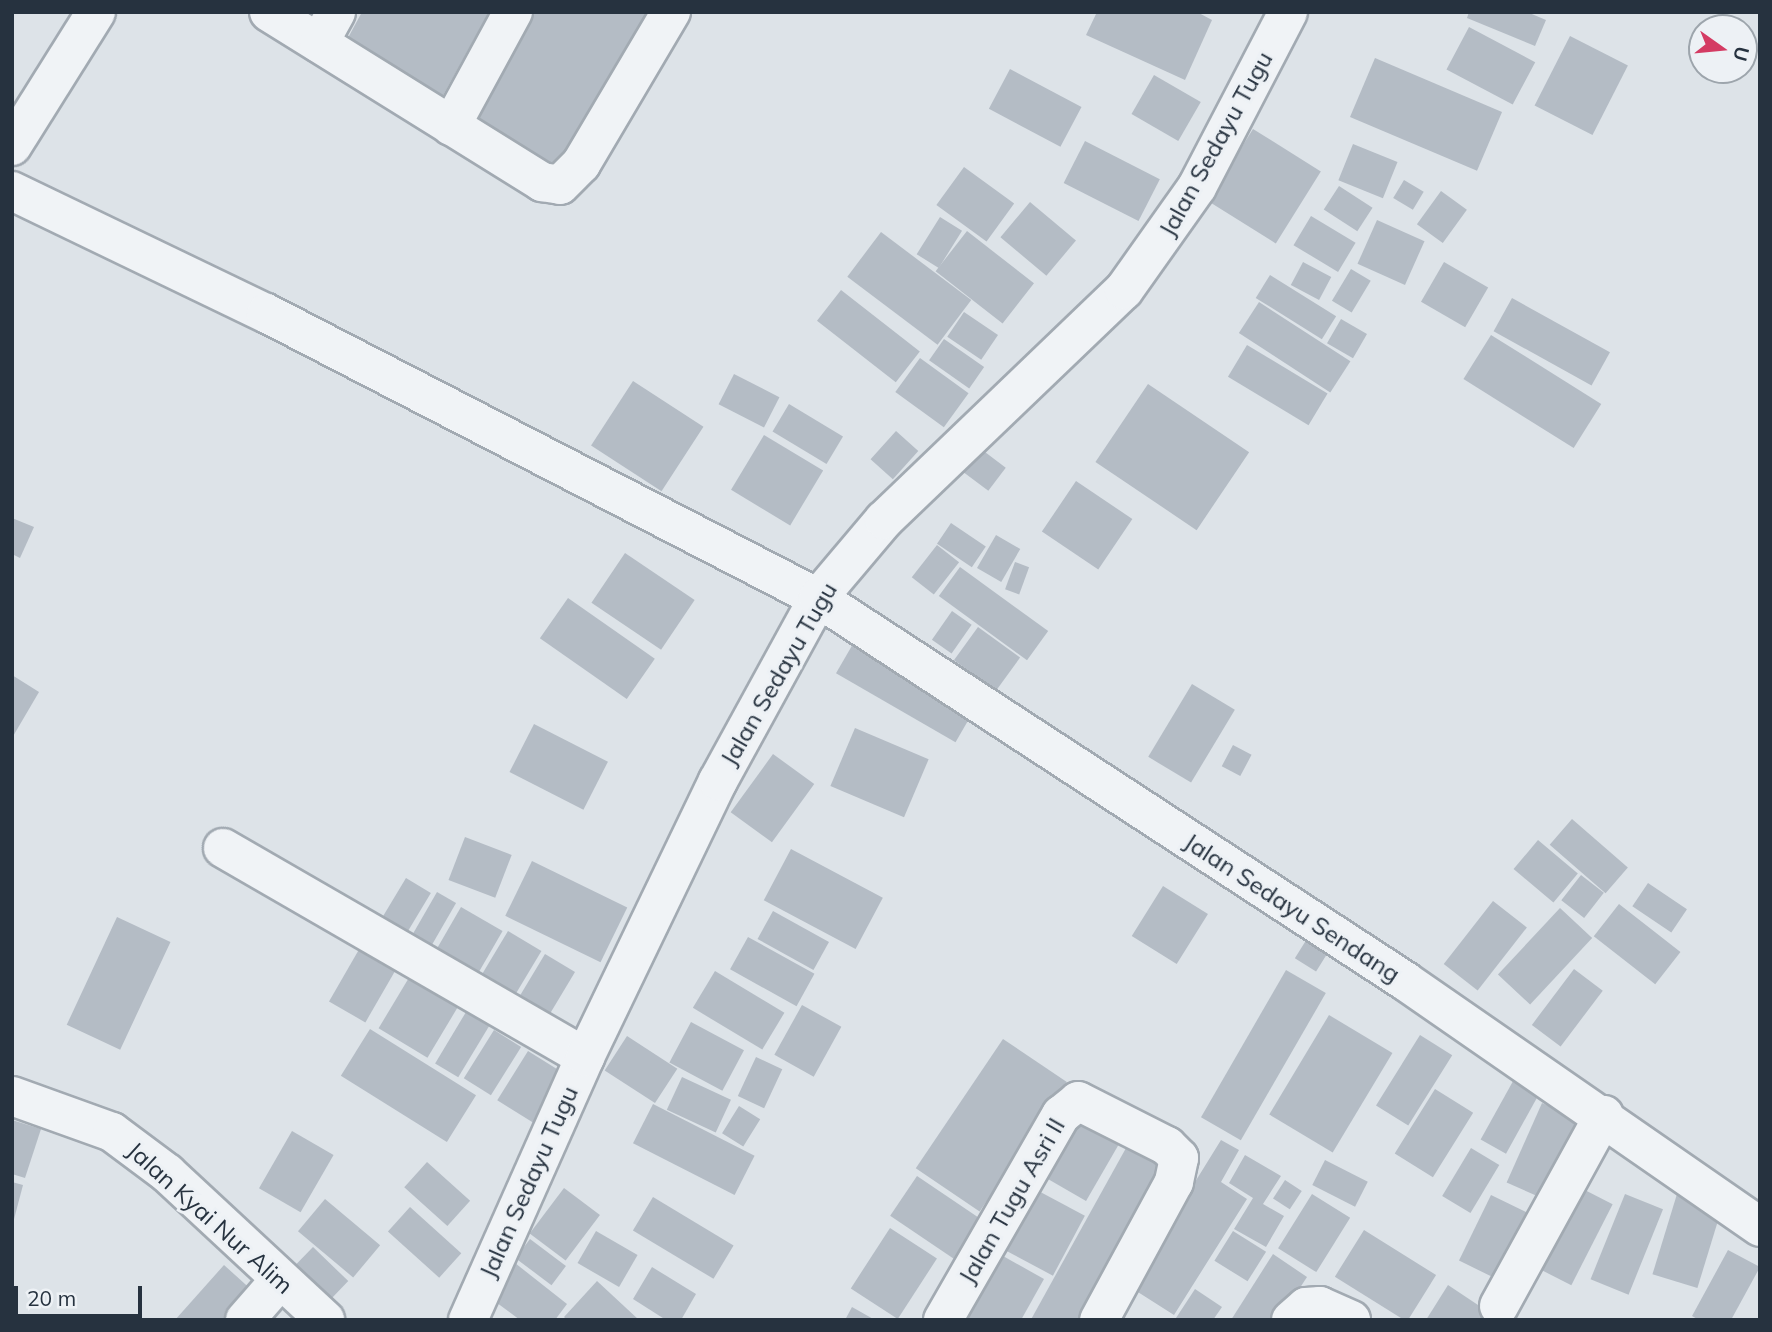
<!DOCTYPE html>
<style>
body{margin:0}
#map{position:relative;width:1772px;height:1332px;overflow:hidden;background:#dde3e8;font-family:Mulish,sans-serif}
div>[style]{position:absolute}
.building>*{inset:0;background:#b4bcc5;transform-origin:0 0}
.roads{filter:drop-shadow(2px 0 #a2aab2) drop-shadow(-2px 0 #a2aab2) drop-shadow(0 2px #a2aab2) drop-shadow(0 -2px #a2aab2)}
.minor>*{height:38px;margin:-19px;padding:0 19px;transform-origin:19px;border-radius:19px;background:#f0f3f6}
.tertiary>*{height:38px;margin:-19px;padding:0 19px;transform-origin:19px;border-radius:19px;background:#f0f3f6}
span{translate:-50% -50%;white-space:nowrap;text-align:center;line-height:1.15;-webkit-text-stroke:6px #edf1f5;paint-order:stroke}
.street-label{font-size:24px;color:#26323f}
.frame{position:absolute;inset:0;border:14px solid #26323f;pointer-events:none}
.north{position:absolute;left:1688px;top:14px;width:70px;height:70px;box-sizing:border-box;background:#edf1f5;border:2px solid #9da5ac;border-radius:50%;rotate:105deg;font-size:19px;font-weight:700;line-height:28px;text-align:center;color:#26323f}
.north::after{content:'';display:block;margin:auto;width:24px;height:32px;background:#d43b63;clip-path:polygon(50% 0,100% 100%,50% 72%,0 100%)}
.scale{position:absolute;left:14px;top:1286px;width:128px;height:32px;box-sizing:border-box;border:4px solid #26323f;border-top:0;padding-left:9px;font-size:21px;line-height:24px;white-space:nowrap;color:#26323f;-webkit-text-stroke:5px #edf1f5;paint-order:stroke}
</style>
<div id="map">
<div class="building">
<i style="clip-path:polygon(362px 12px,489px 12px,440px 101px,343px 47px)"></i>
<i style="clip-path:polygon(529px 12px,656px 12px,560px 180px,467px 121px)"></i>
<i style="clip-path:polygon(1097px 12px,1197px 12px,1212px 20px,1185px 80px,1086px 35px)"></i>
<i style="clip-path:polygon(1469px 12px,1527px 12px,1546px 20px,1535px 46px,1467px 18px)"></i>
<i style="left:1469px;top:27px;width:75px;height:48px;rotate:28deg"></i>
<i style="left:1570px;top:36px;width:65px;height:78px;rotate:27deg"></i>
<i style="left:1375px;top:58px;width:138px;height:64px;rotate:23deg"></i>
<i style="left:1010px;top:69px;width:81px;height:45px;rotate:28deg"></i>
<i style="left:1154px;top:75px;width:54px;height:45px;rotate:30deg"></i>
<i style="left:1253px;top:129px;width:80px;height:85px;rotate:32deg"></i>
<i style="left:1085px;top:141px;width:84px;height:47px;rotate:27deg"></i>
<i style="left:1353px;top:144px;width:48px;height:39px;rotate:22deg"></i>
<i style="left:964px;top:167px;width:62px;height:47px;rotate:36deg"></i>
<i style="left:1404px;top:180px;width:23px;height:21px;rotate:31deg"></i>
<i style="left:1339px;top:186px;width:40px;height:28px;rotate:33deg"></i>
<i style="left:1441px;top:191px;width:32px;height:41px;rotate:36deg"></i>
<i style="left:1030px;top:202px;width:60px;height:46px;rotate:40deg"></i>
<i style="left:1311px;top:216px;width:52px;height:34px;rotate:31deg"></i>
<i style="left:940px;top:217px;width:26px;height:44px;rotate:32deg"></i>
<i style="left:1377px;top:220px;width:52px;height:48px;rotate:24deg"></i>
<i style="left:967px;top:231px;width:85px;height:51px;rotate:38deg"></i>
<i style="left:881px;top:232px;width:113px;height:56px;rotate:37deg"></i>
<i style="left:1303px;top:262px;width:32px;height:26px;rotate:28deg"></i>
<i style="left:1444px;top:262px;width:51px;height:46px;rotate:30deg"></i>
<i style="left:1351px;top:269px;width:23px;height:37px;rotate:31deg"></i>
<i style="left:1270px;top:275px;width:78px;height:27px;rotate:32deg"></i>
<i style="left:841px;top:290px;width:100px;height:39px;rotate:38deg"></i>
<i style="left:1512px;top:298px;width:112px;height:38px;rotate:29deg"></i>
<i style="left:1259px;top:302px;width:109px;height:37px;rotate:33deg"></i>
<i style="left:964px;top:312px;width:41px;height:30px;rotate:34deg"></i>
<i style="left:1341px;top:319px;width:30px;height:28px;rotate:30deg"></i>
<i style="left:1491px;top:335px;width:130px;height:52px;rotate:32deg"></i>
<i style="left:944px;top:339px;width:49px;height:26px;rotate:35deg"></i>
<i style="left:1247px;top:345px;width:94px;height:37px;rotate:31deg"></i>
<i style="left:920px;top:358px;width:60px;height:42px;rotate:36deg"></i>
<i style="left:734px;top:374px;width:51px;height:34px;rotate:27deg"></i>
<i style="left:633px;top:381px;width:84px;height:77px;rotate:33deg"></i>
<i style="left:1148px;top:384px;width:122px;height:94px;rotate:34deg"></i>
<i style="left:789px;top:404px;width:63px;height:32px;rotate:31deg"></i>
<i style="left:896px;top:431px;width:30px;height:38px;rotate:42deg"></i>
<i style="left:764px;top:435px;width:69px;height:64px;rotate:31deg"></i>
<i style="left:981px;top:449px;width:31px;height:29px;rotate:37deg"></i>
<i style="left:1076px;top:481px;width:68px;height:61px;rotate:34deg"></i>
<i style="clip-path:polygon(12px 518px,34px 527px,20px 558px,12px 554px)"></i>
<i style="left:951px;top:523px;width:42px;height:25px;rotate:34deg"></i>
<i style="left:996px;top:535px;width:28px;height:38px;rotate:30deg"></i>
<i style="left:937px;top:545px;width:28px;height:41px;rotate:38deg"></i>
<i style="left:625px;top:553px;width:84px;height:60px;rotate:34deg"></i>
<i style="left:1015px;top:562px;width:15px;height:29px;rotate:20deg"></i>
<i style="left:960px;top:567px;width:109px;height:36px;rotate:36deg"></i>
<i style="left:568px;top:598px;width:106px;height:49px;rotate:35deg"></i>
<i style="left:952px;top:611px;width:24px;height:35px;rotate:35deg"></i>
<i style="left:978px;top:627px;width:52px;height:41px;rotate:36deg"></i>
<i style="left:857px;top:637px;width:138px;height:42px;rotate:30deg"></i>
<i style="clip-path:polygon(12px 675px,39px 692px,12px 738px)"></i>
<i style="left:1192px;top:684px;width:50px;height:85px;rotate:31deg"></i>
<i style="left:534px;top:724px;width:83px;height:54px;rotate:27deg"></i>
<i style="left:855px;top:728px;width:80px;height:63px;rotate:23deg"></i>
<i style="left:1233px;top:745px;width:21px;height:24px;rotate:28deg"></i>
<i style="left:773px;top:754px;width:51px;height:72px;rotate:36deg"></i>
<i style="left:1572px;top:819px;width:74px;height:34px;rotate:41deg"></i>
<i style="left:465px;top:837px;width:50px;height:46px;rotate:21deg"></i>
<i style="left:1538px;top:840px;width:52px;height:38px;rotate:40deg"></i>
<i style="left:791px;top:849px;width:104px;height:58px;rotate:28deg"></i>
<i style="left:532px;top:861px;width:106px;height:61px;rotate:26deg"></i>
<i style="left:1581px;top:875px;width:29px;height:32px;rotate:38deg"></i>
<i style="left:406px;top:878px;width:29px;height:63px;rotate:31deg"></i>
<i style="left:1648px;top:883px;width:47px;height:28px;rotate:34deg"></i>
<i style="left:1163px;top:886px;width:53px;height:59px;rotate:32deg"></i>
<i style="left:437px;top:892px;width:22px;height:66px;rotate:30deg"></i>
<i style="left:1493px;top:901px;width:43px;height:80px;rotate:38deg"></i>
<i style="left:1619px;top:904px;width:78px;height:41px;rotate:38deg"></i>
<i style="left:461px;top:907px;width:48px;height:61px;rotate:30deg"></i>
<i style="left:1560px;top:908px;width:44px;height:91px;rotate:43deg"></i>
<i style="left:773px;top:911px;width:64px;height:32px;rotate:29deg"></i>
<i style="left:117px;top:917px;width:59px;height:119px;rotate:25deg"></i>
<i style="left:1315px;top:926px;width:25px;height:38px;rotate:32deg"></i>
<i style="left:508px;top:931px;width:39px;height:65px;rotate:31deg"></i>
<i style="left:748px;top:937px;width:76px;height:37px;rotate:29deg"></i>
<i style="left:361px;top:946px;width:42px;height:64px;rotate:30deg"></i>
<i style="left:545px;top:954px;width:35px;height:66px;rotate:31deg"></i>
<i style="left:1574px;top:969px;width:36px;height:70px;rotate:37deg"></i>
<i style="left:1286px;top:970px;width:46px;height:170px;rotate:30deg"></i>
<i style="left:715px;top:971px;width:81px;height:43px;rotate:31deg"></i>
<i style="left:410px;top:976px;width:57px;height:61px;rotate:31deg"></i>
<i style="left:802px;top:1005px;width:45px;height:57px;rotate:29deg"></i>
<i style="left:466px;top:1012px;width:27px;height:60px;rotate:31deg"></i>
<i style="left:1329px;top:1015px;width:74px;height:116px;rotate:31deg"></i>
<i style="left:691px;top:1022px;width:60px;height:46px;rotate:28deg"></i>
<i style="left:370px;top:1029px;width:125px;height:55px;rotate:32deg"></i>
<i style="left:494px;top:1030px;width:32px;height:57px;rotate:32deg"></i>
<i style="left:1420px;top:1035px;width:38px;height:83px;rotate:32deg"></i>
<i style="left:627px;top:1036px;width:60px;height:41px;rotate:33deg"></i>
<i style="left:1003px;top:1039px;width:77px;height:156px;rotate:34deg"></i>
<i style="left:528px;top:1051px;width:44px;height:58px;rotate:32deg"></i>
<i style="left:756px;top:1057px;width:29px;height:43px;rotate:25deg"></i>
<i style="left:1517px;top:1074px;width:29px;height:75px;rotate:29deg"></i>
<i style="left:682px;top:1077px;width:54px;height:36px;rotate:25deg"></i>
<i style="left:1435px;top:1089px;width:45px;height:76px;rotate:32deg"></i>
<i style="left:1542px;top:1103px;width:44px;height:87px;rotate:24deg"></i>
<i style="left:653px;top:1104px;width:114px;height:44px;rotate:27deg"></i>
<i style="left:739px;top:1106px;width:25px;height:32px;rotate:32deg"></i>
<i style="left:1078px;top:1111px;width:52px;height:74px;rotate:30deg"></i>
<i style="clip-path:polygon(12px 1120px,41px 1129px,25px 1178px,12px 1174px)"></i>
<i style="left:292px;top:1131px;width:48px;height:66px;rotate:30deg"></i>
<i style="left:1131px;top:1139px;width:45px;height:208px;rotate:29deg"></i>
<i style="clip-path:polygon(1221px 1140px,1239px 1150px,1221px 1182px,1247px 1199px,1174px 1315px,1130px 1287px)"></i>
<i style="left:1471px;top:1148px;width:33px;height:56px;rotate:31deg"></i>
<i style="clip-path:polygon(1245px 1155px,1281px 1176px,1263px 1204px,1284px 1216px,1266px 1247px,1234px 1229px,1253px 1198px,1229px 1183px)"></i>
<i style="left:1325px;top:1160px;width:48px;height:28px;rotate:27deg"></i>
<i style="left:427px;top:1162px;width:58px;height:34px;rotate:42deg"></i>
<i style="left:917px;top:1176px;width:79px;height:48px;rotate:34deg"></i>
<i style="left:1285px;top:1180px;width:20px;height:22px;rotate:33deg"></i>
<i style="clip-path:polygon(12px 1182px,23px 1185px,13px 1223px,12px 1223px)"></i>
<i style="left:1577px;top:1186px;width:40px;height:91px;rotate:27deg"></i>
<i style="left:1031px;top:1187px;width:61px;height:68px;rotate:28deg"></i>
<i style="left:564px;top:1188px;width:45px;height:57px;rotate:37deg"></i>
<i style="left:1312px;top:1194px;width:45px;height:64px;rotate:32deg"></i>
<i style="left:1625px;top:1194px;width:41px;height:92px;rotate:22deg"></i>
<i style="left:1677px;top:1194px;width:47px;height:84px;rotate:17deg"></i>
<i style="left:1491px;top:1195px;width:46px;height:73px;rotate:26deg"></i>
<i style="left:653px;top:1197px;width:94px;height:39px;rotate:31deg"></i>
<i style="left:325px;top:1199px;width:72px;height:42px;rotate:40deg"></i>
<i style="left:410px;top:1207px;width:69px;height:33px;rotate:42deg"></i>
<i style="left:890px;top:1228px;width:56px;height:72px;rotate:33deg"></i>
<i style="left:1364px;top:1230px;width:85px;height:55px;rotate:32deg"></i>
<i style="left:596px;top:1231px;width:48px;height:37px;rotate:30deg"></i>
<i style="left:1233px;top:1231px;width:39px;height:35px;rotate:32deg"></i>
<i style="left:530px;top:1239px;width:45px;height:24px;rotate:37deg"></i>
<i style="left:313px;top:1247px;width:49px;height:29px;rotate:44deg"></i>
<i style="clip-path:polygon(1728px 1250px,1760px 1267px,1731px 1320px,1699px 1320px,1692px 1316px)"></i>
<i style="clip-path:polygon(996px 1252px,1044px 1279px,1021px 1320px,959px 1320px)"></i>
<i style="clip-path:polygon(1273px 1254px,1307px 1277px,1279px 1320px,1231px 1320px)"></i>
<i style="clip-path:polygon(515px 1263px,567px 1304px,555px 1320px,520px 1320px,489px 1297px)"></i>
<i style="clip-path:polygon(224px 1265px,255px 1293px,232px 1320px,175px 1320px)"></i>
<i style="clip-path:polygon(652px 1267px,696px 1294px,681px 1320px,666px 1320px,633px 1299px)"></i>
<i style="clip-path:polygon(597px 1281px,639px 1320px,567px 1320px,564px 1317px)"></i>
<i style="clip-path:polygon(1448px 1285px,1493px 1315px,1489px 1320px,1426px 1320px)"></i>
<i style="clip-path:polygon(1195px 1289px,1222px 1307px,1213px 1320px,1176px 1318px)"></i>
<i style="clip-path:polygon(852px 1307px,875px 1320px,845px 1320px)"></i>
</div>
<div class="roads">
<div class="minor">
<i style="left:269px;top:12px;width:322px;rotate:31.9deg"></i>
<i style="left:542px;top:182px;width:18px;rotate:9deg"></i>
<i style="left:560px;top:185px;width:30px;rotate:-45deg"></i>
<i style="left:581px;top:164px;width:177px;rotate:-59.4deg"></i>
<i style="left:319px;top:43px;width:35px;rotate:-61deg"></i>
<i style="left:451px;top:126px;width:130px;rotate:-61.5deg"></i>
<i style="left:12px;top:146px;width:158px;rotate:-57.9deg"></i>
<i style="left:12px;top:191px;width:282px;rotate:25.7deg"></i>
<i style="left:266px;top:313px;width:621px;rotate:27.31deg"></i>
<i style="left:818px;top:598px;width:701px;rotate:33.12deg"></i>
<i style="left:1405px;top:981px;width:432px;rotate:34.7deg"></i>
<i style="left:223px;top:848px;width:418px;rotate:30deg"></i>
<i style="left:1499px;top:1306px;width:218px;rotate:-61.2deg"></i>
<i style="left:245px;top:1320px;width:52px;rotate:-48.9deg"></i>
<i style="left:943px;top:1320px;width:237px;rotate:-60.1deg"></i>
<i style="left:1061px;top:1115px;width:22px;rotate:-39deg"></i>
<i style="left:1078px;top:1101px;width:100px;rotate:26.8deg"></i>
<i style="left:1167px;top:1146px;width:17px;rotate:45deg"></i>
<i style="left:1179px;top:1158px;width:25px;rotate:102deg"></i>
<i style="left:1174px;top:1182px;width:157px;rotate:118.5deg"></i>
<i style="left:1291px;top:1320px;width:20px;rotate:-41deg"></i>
<i style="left:1306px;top:1307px;width:14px;rotate:-4deg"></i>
<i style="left:1320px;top:1306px;width:34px;rotate:24deg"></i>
</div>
<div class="tertiary">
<i style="left:12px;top:1096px;width:106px;rotate:19.8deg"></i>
<i style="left:112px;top:1132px;width:69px;rotate:36.7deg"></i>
<i style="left:167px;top:1173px;width:216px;rotate:42.9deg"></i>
<i style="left:468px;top:1320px;width:288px;rotate:-66deg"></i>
<i style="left:585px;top:1057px;width:306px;rotate:-64.3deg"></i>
<i style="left:718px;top:781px;width:209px;rotate:-61.3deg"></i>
<i style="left:818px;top:598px;width:102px;rotate:-49.8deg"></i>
<i style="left:884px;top:520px;width:332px;rotate:-43.8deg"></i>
<i style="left:1124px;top:290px;width:126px;rotate:-54.7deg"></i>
<i style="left:1197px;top:187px;width:197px;rotate:-62.5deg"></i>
</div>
</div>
<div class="street-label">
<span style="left:1216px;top:144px;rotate:-61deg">Jalan Sedayu Tugu</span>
<span style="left:779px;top:674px;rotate:-60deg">Jalan Sedayu Tugu</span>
<span style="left:1292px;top:908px;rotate:33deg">Jalan Sedayu Sendang</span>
<span style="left:529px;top:1182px;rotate:-66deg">Jalan Sedayu Tugu</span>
<span style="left:1012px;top:1201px;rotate:-60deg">Jalan Tugu Asri II</span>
<span style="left:210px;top:1218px;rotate:42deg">Jalan Kyai Nur Alim</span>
</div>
<div class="frame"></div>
<div class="north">U</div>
<div class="scale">20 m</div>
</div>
